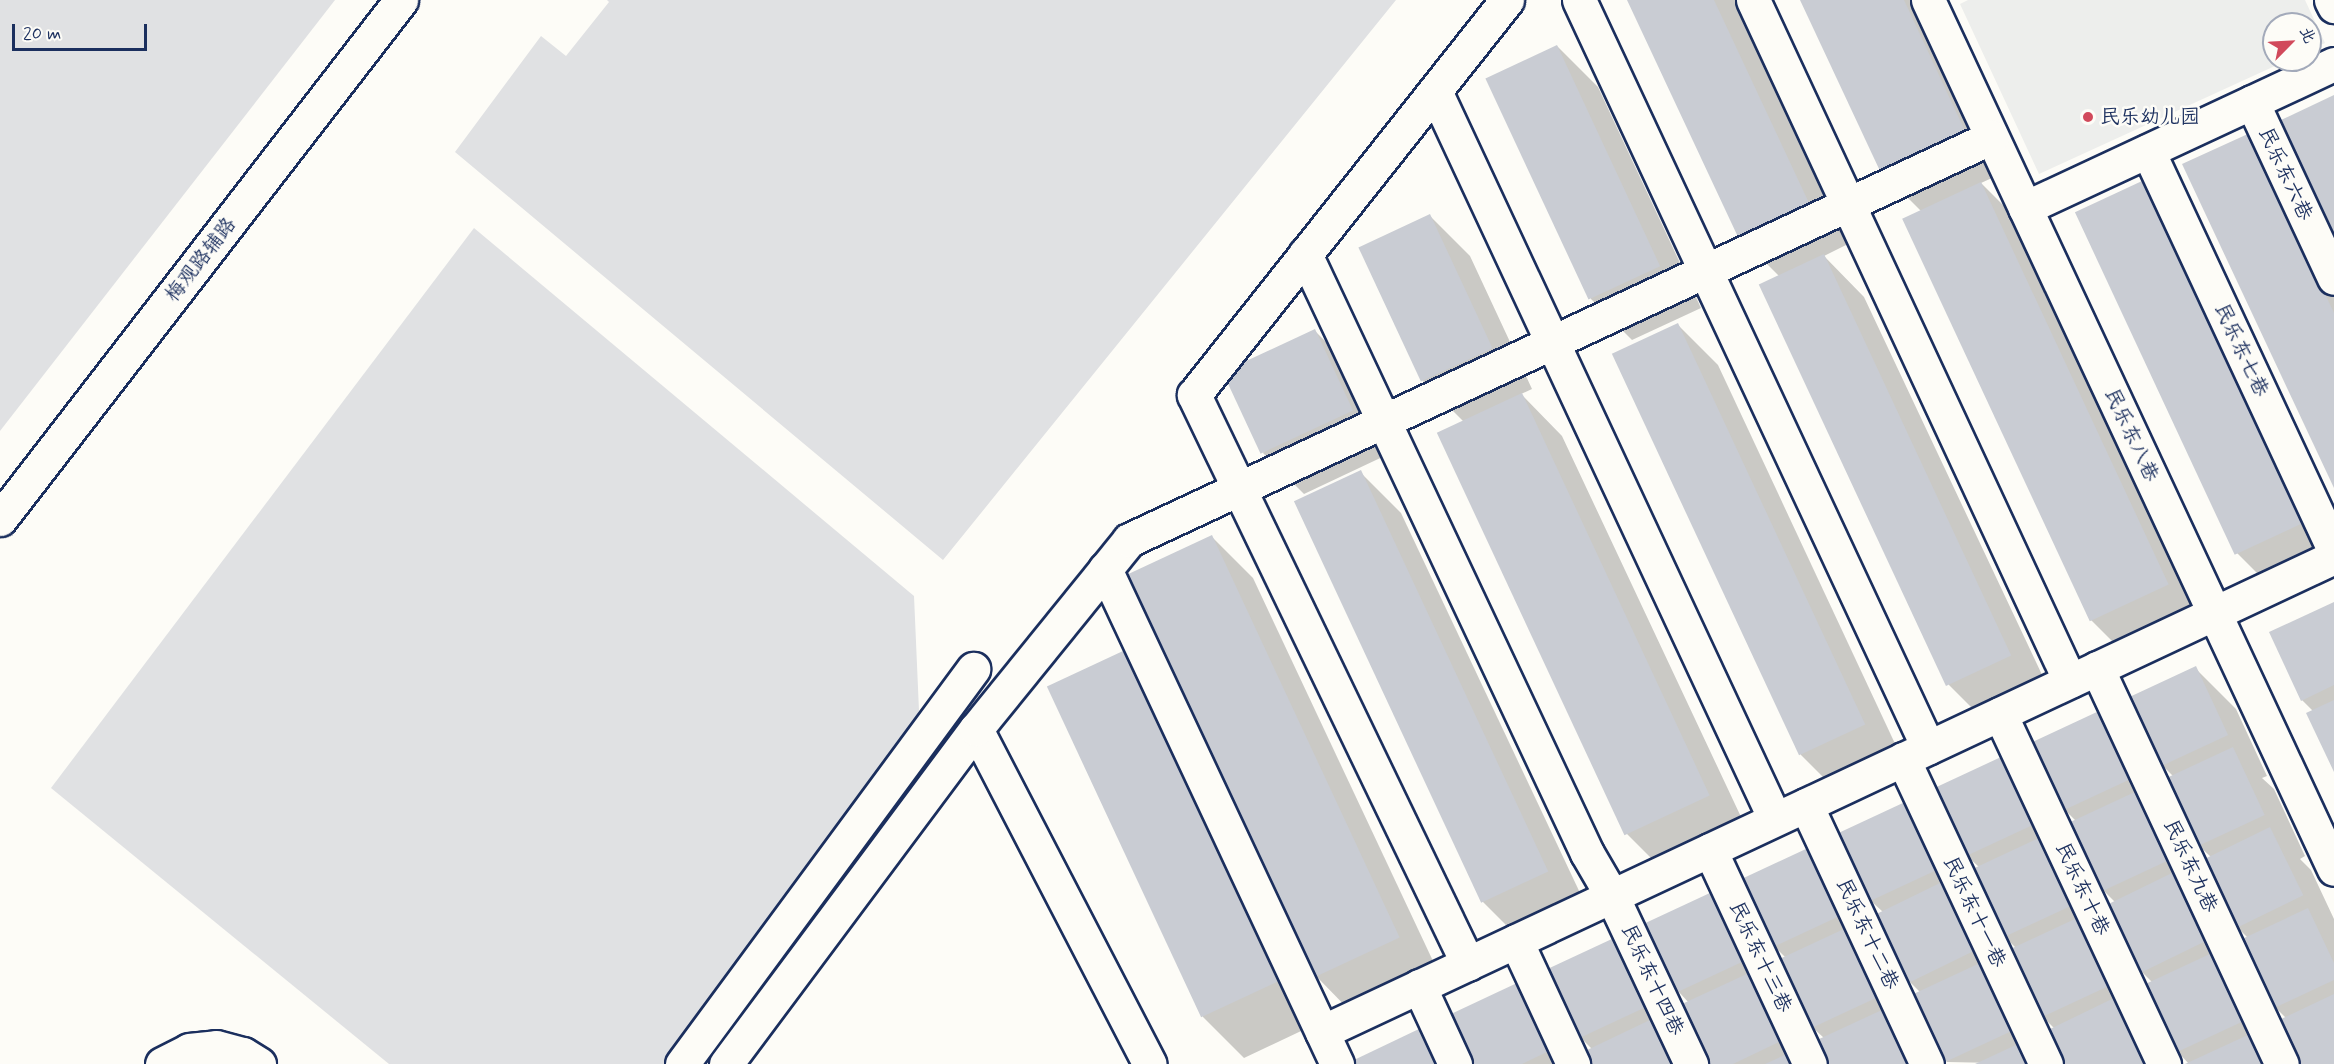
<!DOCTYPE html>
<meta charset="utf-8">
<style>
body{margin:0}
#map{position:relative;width:2334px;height:1064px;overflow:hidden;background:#fdfcf7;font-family:Mynerve,"LXGW WenKai TC",sans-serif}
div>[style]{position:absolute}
.built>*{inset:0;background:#edeeec}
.green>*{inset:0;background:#e0e1e3}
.shadow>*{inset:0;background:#0003}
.building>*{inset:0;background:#c9ccd3;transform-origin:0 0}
.roads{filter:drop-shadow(2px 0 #1b2f5e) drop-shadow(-2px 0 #1b2f5e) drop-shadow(0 2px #1b2f5e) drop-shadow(0 -2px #1b2f5e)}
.minor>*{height:33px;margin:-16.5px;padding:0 16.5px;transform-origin:16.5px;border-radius:16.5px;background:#fdfcf7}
.major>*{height:33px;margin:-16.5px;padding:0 16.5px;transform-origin:16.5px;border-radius:16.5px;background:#fdfcf7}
.dots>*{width:16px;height:16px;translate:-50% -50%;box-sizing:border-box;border:3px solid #fdfcf7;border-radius:50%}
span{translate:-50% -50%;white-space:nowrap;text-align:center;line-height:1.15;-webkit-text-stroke:5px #fdfcf7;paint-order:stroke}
.poi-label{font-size:20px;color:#1b2f5e}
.left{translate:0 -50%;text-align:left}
.street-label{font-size:20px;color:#1b2f5e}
.north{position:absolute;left:2262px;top:12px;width:60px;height:60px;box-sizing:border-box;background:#fdfcf7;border:2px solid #a3aaba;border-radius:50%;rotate:66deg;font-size:16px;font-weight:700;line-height:24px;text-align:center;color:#1b2f5e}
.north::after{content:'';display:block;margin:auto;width:21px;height:27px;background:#d1495b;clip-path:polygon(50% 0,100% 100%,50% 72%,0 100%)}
.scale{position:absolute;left:12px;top:24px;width:135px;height:27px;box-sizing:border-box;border:3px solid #1b2f5e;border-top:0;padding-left:8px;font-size:18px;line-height:21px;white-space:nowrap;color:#1b2f5e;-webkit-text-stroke:4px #fdfcf7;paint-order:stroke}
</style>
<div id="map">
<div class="built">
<i style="clip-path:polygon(1968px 0,2305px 0,2325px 43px,2310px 50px,2310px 24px,2274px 24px,2274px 60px,2288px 60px,2039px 174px,1960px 4px)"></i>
</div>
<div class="green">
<i style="clip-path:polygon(0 0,335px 0,0 431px)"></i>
<i style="clip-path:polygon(607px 0,1396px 0,943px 560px,455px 152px,541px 36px,566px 56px,609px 2px)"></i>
<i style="clip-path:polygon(474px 228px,914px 596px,919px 711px,908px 742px,665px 1064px,389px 1064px,51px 788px)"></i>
</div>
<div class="shadow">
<i style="clip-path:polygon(1628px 0,1735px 0,1848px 244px,1824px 256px,1864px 297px,2052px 696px,1990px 726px,1949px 685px,1779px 276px,1739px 236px)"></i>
<i style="clip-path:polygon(1801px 0,1925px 0,2005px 172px,1981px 183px,2022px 224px,2209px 625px,2132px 661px,2091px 620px,1921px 211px,1881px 171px)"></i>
<i style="clip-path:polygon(1557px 46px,1598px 87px,1701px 308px,1632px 340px,1591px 299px)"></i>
<i style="clip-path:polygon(2184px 165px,2334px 269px,2334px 484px)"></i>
<i style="clip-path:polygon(2142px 182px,2183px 223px,2334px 546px,2278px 594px,2237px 553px)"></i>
<i style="clip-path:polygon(1430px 216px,1470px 256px,1532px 389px,1521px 394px,1562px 436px,1750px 836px,1668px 875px,1627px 834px,1464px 422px,1422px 380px)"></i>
<i style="clip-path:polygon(1678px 325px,1718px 365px,1905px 765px,1842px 796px,1801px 755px)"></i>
<i style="clip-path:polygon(1315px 331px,1356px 372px,1393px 452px,1304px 494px,1263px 453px)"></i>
<i style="clip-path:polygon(1360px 472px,1401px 513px,1589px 912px,1524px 943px,1483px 902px)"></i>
<i style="clip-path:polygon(1212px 537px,1253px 578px,1441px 978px,1356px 1017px,1316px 976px,1129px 577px)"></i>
<i style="clip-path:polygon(2334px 603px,2334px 769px,2313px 711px,2302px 700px)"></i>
<i style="clip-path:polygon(1123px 653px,1164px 694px,1318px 1023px,1244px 1058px,1203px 1017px)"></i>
<i style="clip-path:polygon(2195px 668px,2236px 709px,2267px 776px,2262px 778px,2274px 789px,2305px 856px,2300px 859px,2311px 870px,2334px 919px,2334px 1064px,2302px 1064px,2286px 1018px,2275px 1007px,2248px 938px,2237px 927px,2211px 857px,2199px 846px,2173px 776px,2162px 765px)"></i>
<i style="clip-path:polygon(2098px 713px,2280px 1064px,2189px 1064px,2178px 1052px,2152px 982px,2141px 971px,2115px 902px,2103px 890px,2076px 821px,2065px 810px)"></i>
<i style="clip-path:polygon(2001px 758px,2042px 799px,2166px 1064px,2065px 1064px,2055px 1029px,2043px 1017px,2016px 948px,2005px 937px,1979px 867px,1967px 856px,1936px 789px)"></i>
<i style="clip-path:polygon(1905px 803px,2048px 1064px,1947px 1062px,1915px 995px,1920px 992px,1909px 981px,1883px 912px,1871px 901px)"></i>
<i style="clip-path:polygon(1808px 850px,1930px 1064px,1829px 1064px,1824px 1038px,1812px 1027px,1786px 958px,1774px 946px)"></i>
<i style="clip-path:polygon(1711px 894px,1812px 1064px,1712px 1064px,1689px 1003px,1678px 991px)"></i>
<i style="clip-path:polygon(1614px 940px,1693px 1064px,1593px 1064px,1592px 1049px,1580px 1037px)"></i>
<i style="clip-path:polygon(1517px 985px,1558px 1026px,1576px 1064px,1476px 1064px)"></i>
</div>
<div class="building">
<i style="clip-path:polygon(1627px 0,1714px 0,1809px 203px,1738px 237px)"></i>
<i style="clip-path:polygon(1800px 0,1904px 0,1965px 131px,1880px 171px)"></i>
<i style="left:1557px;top:45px;width:244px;height:79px;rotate:65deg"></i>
<i style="clip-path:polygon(2334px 95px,2334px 233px,2281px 120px)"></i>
<i style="clip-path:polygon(2250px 133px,2334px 313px,2334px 488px,2182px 164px)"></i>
<i style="left:2142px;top:181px;width:378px;height:74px;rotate:65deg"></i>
<i style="left:1981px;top:182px;width:444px;height:87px;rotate:65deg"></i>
<i style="left:1430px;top:214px;width:148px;height:79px;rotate:65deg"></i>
<i style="left:1824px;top:254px;width:443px;height:72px;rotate:65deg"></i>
<i style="left:1678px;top:323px;width:443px;height:73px;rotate:65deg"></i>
<i style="left:1315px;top:329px;width:90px;height:102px;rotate:65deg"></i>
<i style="left:1522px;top:393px;width:444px;height:94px;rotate:65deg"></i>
<i style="left:1361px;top:470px;width:443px;height:74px;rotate:65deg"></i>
<i style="left:1212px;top:535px;width:444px;height:94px;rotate:65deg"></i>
<i style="clip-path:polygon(2334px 602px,2334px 685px,2301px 701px,2269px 632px)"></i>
<i style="left:1123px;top:651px;width:365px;height:84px;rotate:65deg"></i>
<i style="left:2196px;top:666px;width:76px;height:74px;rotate:65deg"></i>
<i style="clip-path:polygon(2334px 700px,2334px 772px,2306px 713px)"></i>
<i style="left:2099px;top:711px;width:75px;height:74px;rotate:65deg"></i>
<i style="left:2233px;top:747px;width:75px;height:74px;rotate:65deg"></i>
<i style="left:2001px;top:757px;width:75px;height:74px;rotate:65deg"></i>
<i style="left:2137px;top:791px;width:76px;height:74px;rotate:65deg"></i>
<i style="left:1905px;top:802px;width:75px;height:74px;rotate:65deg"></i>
<i style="left:2270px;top:827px;width:76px;height:74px;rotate:64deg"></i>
<i style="left:2039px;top:838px;width:75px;height:74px;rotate:65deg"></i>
<i style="left:1808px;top:848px;width:75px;height:74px;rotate:65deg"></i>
<i style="left:2174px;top:872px;width:76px;height:74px;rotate:64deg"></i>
<i style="left:1942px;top:882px;width:76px;height:74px;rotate:64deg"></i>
<i style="left:1712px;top:892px;width:76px;height:74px;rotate:65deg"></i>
<i style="clip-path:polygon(2308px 908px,2334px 963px,2334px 980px,2274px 1008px,2242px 939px)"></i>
<i style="left:2077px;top:918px;width:75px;height:74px;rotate:65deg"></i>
<i style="left:1846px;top:928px;width:76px;height:74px;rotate:65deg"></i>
<i style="left:1614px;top:938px;width:76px;height:74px;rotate:65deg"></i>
<i style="left:2212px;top:953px;width:75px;height:74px;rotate:65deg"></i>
<i style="left:1980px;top:963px;width:75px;height:74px;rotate:65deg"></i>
<i style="clip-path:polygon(1749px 973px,1781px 1041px,1733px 1064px,1710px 1064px,1682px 1004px)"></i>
<i style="clip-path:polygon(1517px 983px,1549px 1051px,1522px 1064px,1474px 1064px,1451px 1014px)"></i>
<i style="clip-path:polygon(2334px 994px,2334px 1064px,2300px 1064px,2279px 1020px)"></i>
<i style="clip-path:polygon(2114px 998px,2145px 1064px,2063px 1064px,2048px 1030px)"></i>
<i style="clip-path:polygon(1884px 1009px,1909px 1064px,1828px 1064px,1817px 1040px)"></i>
<i style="clip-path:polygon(1652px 1019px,1673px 1064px,1591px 1064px,1585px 1051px)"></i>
<i style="clip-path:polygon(1421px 1028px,1438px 1064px,1356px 1064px,1354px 1060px)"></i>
<i style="clip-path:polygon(2250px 1034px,2264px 1064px,2185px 1064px)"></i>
<i style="clip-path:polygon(2018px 1044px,2028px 1064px,1975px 1064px)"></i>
<i style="clip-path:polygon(1787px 1054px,1792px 1064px,1765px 1064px)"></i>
</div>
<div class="roads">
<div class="minor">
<i style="left:1579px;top:0;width:825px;rotate:64.96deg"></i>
<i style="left:1753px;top:0;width:751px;rotate:65.04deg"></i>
<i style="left:1928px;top:0;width:959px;rotate:64.96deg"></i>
<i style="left:2331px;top:0;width:7px;rotate:63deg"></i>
<i style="left:1435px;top:91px;width:803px;rotate:64.97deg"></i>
<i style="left:2252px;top:102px;width:194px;rotate:65deg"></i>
<i style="left:2148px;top:151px;width:440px;rotate:65deg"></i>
<i style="left:2025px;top:208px;width:341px;rotate:-25deg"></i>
<i style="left:1305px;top:254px;width:662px;rotate:64.79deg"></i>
<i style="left:1587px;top:853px;width:50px;rotate:59.8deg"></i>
<i style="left:1612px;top:896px;width:186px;rotate:64.8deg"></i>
<i style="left:1105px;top:569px;width:547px;rotate:64.89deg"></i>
<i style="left:2097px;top:668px;width:437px;rotate:65deg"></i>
<i style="left:2000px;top:714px;width:387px;rotate:64.9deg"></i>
<i style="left:976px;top:729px;width:377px;rotate:62.6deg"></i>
<i style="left:1903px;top:759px;width:337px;rotate:64.9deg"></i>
<i style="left:1806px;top:805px;width:286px;rotate:65deg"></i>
<i style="left:1710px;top:850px;width:236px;rotate:65deg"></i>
<i style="left:1516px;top:941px;width:136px;rotate:65.1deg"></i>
<i style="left:1468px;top:964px;width:632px;rotate:-115.71deg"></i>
<i style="left:1194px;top:395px;width:504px;rotate:-51.61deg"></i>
<i style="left:1419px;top:986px;width:86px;rotate:65.2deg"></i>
<i style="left:1322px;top:1032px;width:1118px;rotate:-25.14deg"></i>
<i style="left:162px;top:1064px;width:30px;rotate:-27deg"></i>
<i style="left:189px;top:1050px;width:27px;rotate:-6deg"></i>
<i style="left:216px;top:1047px;width:28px;rotate:15deg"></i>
<i style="left:243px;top:1054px;width:19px;rotate:32deg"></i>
<i style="left:682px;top:1064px;width:491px;rotate:-53.6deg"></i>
<i style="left:726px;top:1064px;width:418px;rotate:-53.3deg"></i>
<i style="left:976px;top:729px;width:243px;rotate:-51deg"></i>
<i style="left:1129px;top:540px;width:952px;rotate:-25.03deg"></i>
</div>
<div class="major">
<i style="left:0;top:519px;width:656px;rotate:-52.31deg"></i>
</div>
</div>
<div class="dots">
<i style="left:2088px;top:117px;background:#d1495b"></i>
</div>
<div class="poi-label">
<span class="left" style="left:2100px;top:117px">民乐幼儿园</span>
</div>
<div class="street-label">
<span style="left:2285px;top:174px;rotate:65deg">民乐东六巷</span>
<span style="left:201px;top:260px;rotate:-52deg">梅观路辅路</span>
<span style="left:2241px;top:350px;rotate:65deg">民乐东七巷</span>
<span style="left:2131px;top:435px;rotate:65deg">民乐东八巷</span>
<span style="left:2190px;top:866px;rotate:65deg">民乐东九巷</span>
<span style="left:2082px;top:889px;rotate:65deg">民乐东十巷</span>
<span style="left:1974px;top:912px;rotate:65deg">民乐东十一巷</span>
<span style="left:1867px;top:934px;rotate:65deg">民乐东十二巷</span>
<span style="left:1760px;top:957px;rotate:65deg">民乐东十三巷</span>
<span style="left:1652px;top:980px;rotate:65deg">民乐东十四巷</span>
</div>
<div class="north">北</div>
<div class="scale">20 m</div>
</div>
